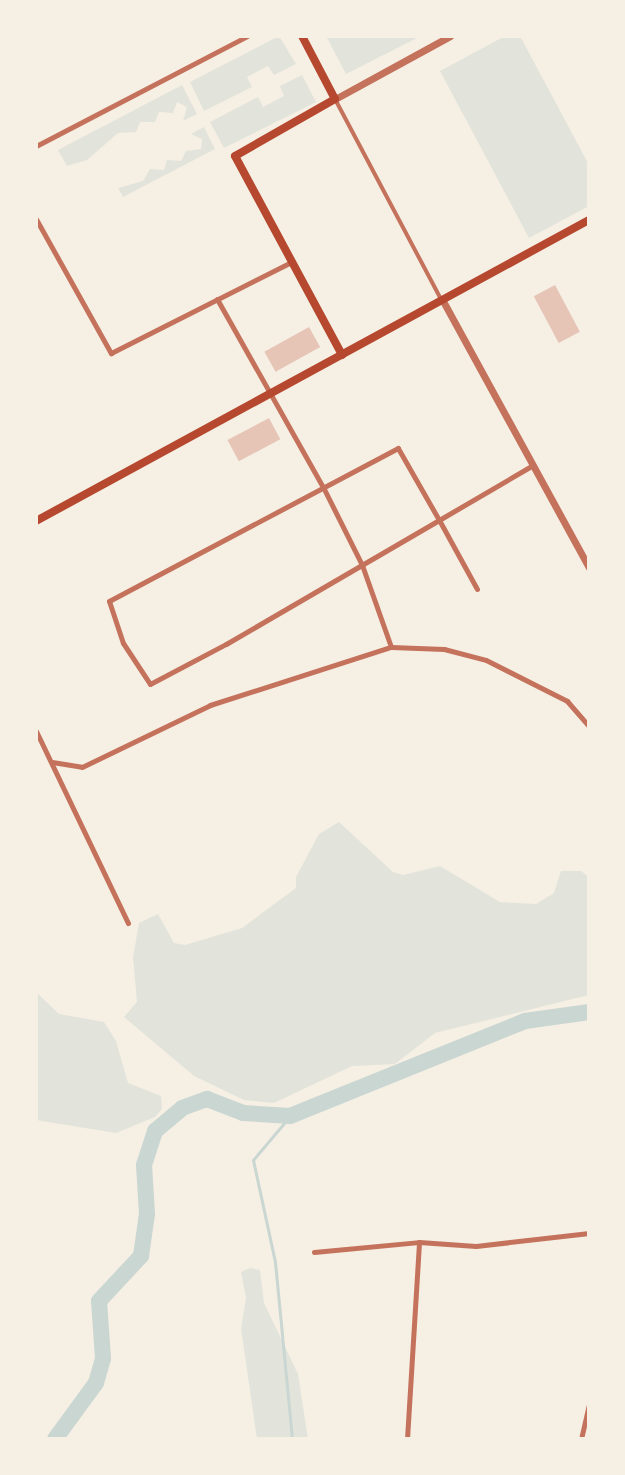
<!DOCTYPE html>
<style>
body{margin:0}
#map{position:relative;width:625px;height:1475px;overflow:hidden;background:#f6efe4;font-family:Mulish,sans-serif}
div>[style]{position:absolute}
.green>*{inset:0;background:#e2e4dc}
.stream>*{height:3px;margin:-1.5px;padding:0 1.5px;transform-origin:1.5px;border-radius:1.5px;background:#c9d6d2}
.river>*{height:16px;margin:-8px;padding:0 8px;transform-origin:8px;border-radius:8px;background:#c9d6d2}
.building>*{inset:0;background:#e6c5b7;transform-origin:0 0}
.pedestrian>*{height:4px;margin:-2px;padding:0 2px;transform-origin:2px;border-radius:2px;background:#c5725c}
.minor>*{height:5px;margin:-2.5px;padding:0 2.5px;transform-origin:2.5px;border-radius:2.5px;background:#c5725c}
.tertiary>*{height:7px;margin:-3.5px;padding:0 3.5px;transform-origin:3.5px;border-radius:3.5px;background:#c5725c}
.primary>*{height:8px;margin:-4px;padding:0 4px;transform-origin:4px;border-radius:4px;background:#b5482f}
span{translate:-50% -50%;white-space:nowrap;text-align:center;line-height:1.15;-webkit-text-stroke:6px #f6efe4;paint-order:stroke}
.frame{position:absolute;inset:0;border:38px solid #f6efe4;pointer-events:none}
</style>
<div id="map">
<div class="green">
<i style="clip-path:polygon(279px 36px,296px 64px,274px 75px,268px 66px,247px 77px,252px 87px,204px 111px,190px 82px)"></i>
<i style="clip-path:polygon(326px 36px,421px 36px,346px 74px)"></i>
<i style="clip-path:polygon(505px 36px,520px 36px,589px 165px,589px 206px,529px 238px,440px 71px)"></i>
<i style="clip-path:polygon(302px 75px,316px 102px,224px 148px,210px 122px,258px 97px,263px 107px,284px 96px,280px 86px)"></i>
<i style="clip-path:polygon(182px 85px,197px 114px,183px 121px,187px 107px,177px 102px,173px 113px,159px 112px,155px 122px,140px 122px,136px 132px,118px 133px,87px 160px,67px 166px,58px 150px)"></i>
<i style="clip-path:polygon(204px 127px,215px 149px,123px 197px,118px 188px,143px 181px,150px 169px,164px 170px,167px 160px,181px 161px,186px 151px,201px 149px,202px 139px,191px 134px)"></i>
<i style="clip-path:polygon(339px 822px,393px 872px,403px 875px,440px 866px,500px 902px,536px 904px,554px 893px,561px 871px,581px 871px,589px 877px,589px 995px,435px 1033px,395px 1064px,352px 1066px,274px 1103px,244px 1100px,194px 1076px,124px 1017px,137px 1002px,133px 957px,139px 923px,158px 914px,174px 943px,185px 945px,242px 928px,296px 888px,296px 877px,319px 834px)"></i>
<i style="clip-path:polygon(36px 992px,59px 1014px,104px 1022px,116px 1041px,128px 1083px,161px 1096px,162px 1109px,155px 1117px,116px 1133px,36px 1120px)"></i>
<i style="clip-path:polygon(250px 1268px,260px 1270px,264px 1303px,298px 1374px,308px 1439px,257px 1439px,241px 1328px,246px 1298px,241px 1272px)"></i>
</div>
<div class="stream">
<i style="left:290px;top:1116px;width:57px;rotate:130.1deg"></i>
<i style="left:253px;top:1160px;width:104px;rotate:77.8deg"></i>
<i style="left:275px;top:1262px;width:178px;rotate:84.5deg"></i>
</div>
<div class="river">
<i style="left:55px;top:1439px;width:69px;rotate:-53.8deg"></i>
<i style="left:96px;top:1383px;width:26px;rotate:-74deg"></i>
<i style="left:103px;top:1358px;width:57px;rotate:-94deg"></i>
<i style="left:99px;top:1301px;width:62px;rotate:-47deg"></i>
<i style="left:141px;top:1256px;width:42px;rotate:-81.9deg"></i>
<i style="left:147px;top:1214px;width:49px;rotate:-93.5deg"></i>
<i style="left:144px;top:1165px;width:36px;rotate:-72deg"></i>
<i style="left:155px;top:1131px;width:35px;rotate:-40deg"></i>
<i style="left:182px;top:1108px;width:27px;rotate:-20deg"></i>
<i style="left:207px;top:1099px;width:39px;rotate:21deg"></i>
<i style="left:243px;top:1113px;width:47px;rotate:3.7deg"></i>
<i style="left:290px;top:1116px;width:253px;rotate:-22deg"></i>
<i style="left:525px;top:1021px;width:65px;rotate:-8deg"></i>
</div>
<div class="building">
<i style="left:555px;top:285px;width:53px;height:24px;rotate:62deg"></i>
<i style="left:309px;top:327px;width:23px;height:51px;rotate:61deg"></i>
<i style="left:269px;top:418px;width:24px;height:47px;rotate:62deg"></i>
</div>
<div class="pedestrian">
<i style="left:335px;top:99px;width:226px;rotate:62.1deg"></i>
</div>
<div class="minor">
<i style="left:36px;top:146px;width:238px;rotate:-27.5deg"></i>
<i style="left:36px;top:219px;width:154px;rotate:60.8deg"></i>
<i style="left:111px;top:353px;width:202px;rotate:-26.8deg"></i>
<i style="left:217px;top:299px;width:216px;rotate:60.6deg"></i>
<i style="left:323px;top:487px;width:87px;rotate:63.4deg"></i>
<i style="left:362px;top:565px;width:87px;rotate:70.5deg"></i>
<i style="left:477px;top:589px;width:79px;rotate:-118.8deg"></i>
<i style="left:439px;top:520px;width:83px;rotate:-119.7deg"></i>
<i style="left:398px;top:448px;width:327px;rotate:152.1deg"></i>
<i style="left:109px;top:601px;width:44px;rotate:71.6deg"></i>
<i style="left:123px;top:643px;width:49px;rotate:56.6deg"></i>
<i style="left:150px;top:684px;width:86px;rotate:-27.8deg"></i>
<i style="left:226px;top:644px;width:246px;rotate:-30.2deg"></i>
<i style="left:439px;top:520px;width:109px;rotate:-30.3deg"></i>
<i style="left:36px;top:731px;width:213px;rotate:64.4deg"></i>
<i style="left:52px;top:762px;width:30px;rotate:9deg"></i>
<i style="left:82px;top:767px;width:142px;rotate:-25.8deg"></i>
<i style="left:210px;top:705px;width:190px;rotate:-17.8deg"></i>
<i style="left:391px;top:647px;width:53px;rotate:2.2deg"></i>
<i style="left:444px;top:649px;width:43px;rotate:14.7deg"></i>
<i style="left:486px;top:660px;width:91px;rotate:26.8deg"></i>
<i style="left:567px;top:701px;width:33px;rotate:49deg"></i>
<i style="left:314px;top:1252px;width:105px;rotate:-5.4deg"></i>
<i style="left:419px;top:1242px;width:57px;rotate:4deg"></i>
<i style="left:476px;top:1246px;width:114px;rotate:-6.6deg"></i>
<i style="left:407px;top:1439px;width:197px;rotate:-86.5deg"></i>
<i style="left:581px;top:1439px;width:35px;rotate:-77deg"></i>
</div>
<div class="tertiary">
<i style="left:335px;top:99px;width:131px;rotate:-28.7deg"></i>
<i style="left:443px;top:301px;width:304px;rotate:61.3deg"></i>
</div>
<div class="primary">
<i style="left:302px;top:36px;width:71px;rotate:62.4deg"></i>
<i style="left:335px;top:99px;width:115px;rotate:150.3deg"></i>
<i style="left:235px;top:156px;width:226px;rotate:61.7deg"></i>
<i style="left:36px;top:521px;width:630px;rotate:-28.56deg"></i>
</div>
<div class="frame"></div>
</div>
